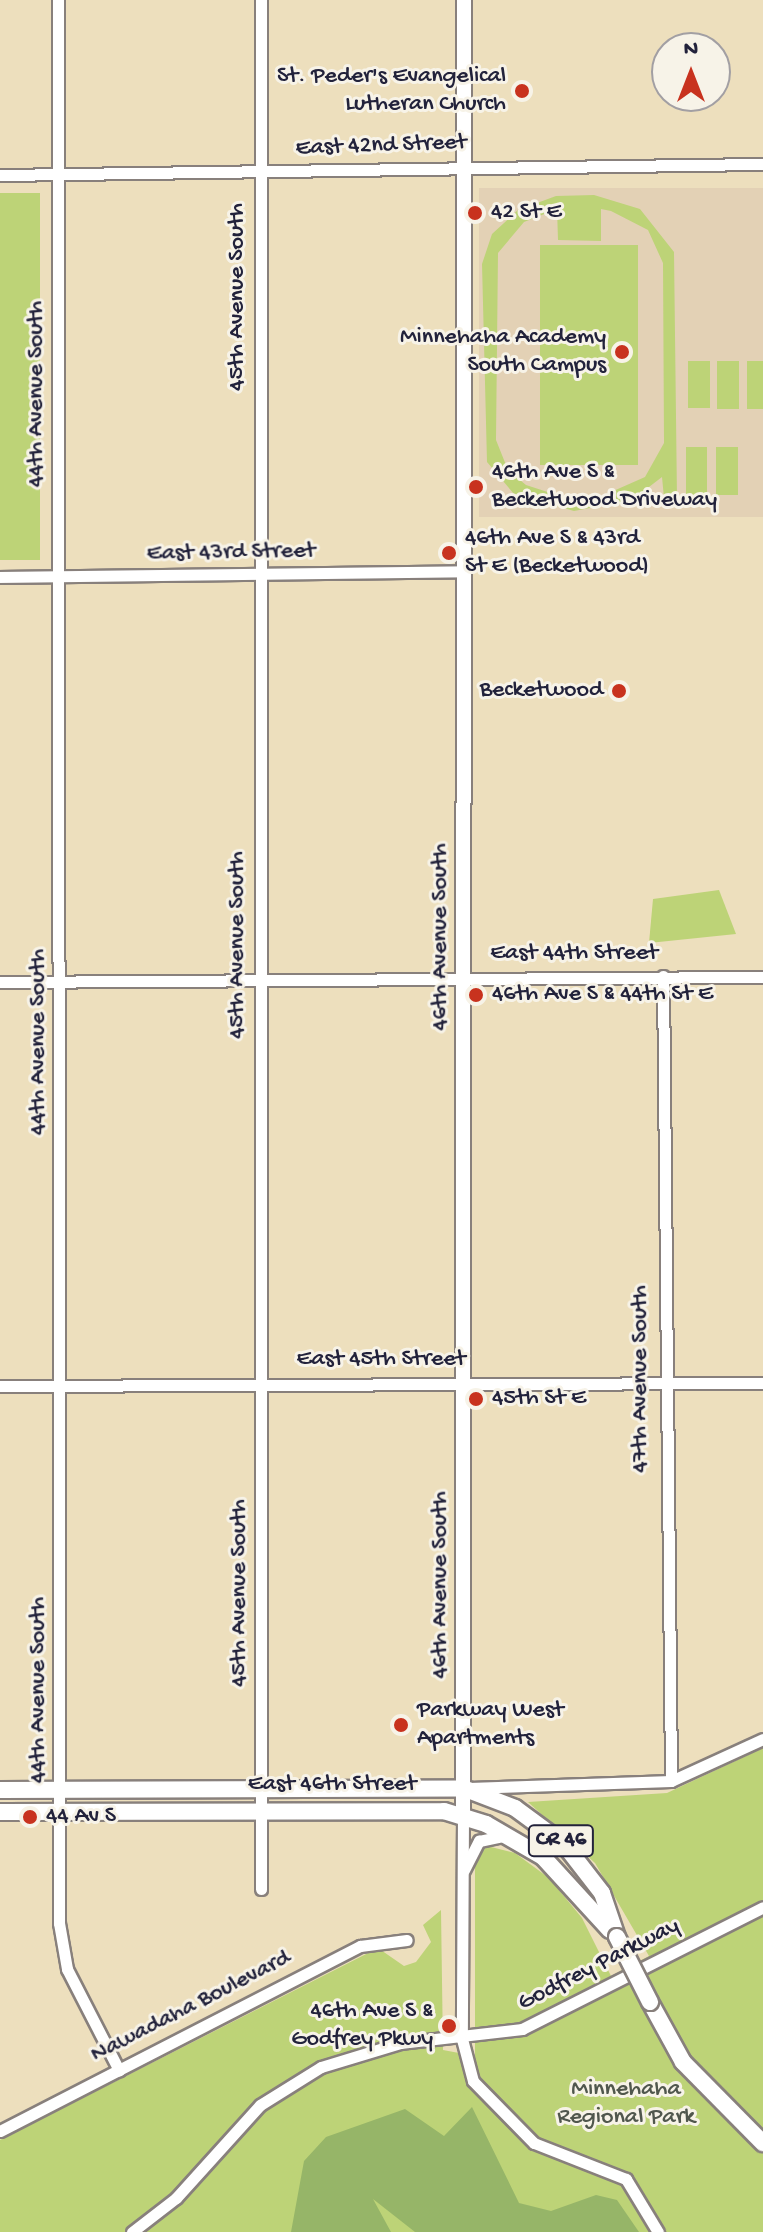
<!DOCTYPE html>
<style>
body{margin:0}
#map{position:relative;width:763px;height:2232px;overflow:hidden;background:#eddfbd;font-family:"Gochi Hand",sans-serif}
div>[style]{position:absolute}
.built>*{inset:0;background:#e3d1b5;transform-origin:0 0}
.green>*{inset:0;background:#bdd377;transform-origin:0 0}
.forest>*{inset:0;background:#96b568}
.roads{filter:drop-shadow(2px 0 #88807c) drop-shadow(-2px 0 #88807c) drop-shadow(0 2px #88807c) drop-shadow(0 -2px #88807c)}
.minor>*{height:11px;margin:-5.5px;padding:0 5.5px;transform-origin:5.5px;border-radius:5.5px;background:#fff}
.tertiary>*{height:14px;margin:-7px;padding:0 7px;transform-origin:7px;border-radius:7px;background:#fff}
.primary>*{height:16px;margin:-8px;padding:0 8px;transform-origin:8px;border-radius:8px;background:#fff}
.bridges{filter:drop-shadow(2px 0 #88807c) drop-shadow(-2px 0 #88807c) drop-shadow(0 2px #88807c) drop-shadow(0 -2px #88807c)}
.primary-bridge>*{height:16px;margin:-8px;padding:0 8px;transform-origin:8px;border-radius:8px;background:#fff}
.dots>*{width:22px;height:22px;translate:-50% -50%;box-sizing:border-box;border:4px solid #f7f3e8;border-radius:50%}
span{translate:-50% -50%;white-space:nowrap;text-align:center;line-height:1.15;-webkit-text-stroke:6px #f7f3e8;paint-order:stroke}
.shield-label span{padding:2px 6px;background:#f7f3e8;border:2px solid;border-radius:6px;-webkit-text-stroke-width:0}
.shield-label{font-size:22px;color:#22223b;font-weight:700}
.poi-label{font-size:24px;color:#22223b}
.right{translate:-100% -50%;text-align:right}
.left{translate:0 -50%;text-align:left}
.street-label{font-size:24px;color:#22223b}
.park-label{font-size:24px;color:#50574d}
.north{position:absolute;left:651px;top:32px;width:80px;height:80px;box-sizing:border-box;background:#f7f3e8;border:2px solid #a29fa3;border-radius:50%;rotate:0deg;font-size:22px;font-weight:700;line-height:32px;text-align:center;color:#22223b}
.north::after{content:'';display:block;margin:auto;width:28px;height:36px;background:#c8321e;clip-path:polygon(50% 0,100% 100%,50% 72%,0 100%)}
</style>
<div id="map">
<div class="built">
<i style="left:479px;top:188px;width:284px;height:329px"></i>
</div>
<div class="green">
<i style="left:40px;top:193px;width:367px;height:40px;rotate:90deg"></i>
<i style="clip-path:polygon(evenodd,594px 195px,640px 209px,674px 252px,677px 498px,664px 498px,662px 477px,632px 500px,574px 511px,514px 494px,487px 462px,482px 264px,492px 234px,518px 210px,556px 196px,594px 195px,557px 209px,558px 240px,601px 241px,601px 209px,611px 211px,648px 230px,663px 263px,664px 443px,645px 477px,602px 496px,563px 497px,526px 485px,508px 470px,496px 440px,498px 253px,524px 222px,557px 209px)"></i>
<i style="left:540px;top:245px;width:98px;height:220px"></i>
<i style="left:688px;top:361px;width:22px;height:47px"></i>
<i style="left:717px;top:361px;width:22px;height:48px"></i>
<i style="left:747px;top:361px;width:16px;height:48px"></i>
<i style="left:686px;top:447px;width:21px;height:48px"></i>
<i style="left:716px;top:447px;width:22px;height:48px"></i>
<i style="clip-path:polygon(719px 890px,736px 934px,649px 943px,653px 899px)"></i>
<i style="clip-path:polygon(763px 1748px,763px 2232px,0 2232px,0 2140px,378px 1948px,404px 1966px,416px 1962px,431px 1942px,423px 1925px,441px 1910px,443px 2050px,475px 2056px,475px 1860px,487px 1846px,515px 1853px,549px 1878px,582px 1918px,611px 1976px,649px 1956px,595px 1863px,528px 1802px,667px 1793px)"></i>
</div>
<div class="forest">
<i style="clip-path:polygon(472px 2107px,519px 2203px,551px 2211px,596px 2195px,617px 2200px,639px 2232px,415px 2232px,373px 2199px,391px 2232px,291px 2232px,304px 2161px,326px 2137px,405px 2109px,444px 2136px)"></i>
</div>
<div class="roads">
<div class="minor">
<i style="left:58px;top:0;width:1923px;rotate:89.97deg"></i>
<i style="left:59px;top:1923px;width:47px;rotate:80.1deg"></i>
<i style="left:67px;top:1969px;width:114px;rotate:62.8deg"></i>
<i style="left:0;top:175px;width:763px;rotate:-0.83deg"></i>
<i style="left:0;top:577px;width:463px;rotate:-0.7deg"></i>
<i style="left:663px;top:976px;width:805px;rotate:89.43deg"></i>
<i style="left:0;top:982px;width:763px;rotate:-0.38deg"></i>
<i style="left:0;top:1386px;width:763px;rotate:-0.23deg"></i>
<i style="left:469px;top:1788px;width:202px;rotate:-2deg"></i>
<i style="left:671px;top:1781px;width:101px;rotate:-24.5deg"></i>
<i style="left:463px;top:1816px;width:223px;rotate:90.3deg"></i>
<i style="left:462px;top:2039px;width:43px;rotate:75.3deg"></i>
<i style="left:473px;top:2081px;width:87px;rotate:45.5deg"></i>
<i style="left:534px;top:2143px;width:99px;rotate:21.4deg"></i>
<i style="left:626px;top:2179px;width:62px;rotate:58.9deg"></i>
<i style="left:464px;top:1870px;width:33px;rotate:-63deg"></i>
<i style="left:479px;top:1841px;width:30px;rotate:-12deg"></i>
<i style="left:261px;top:1889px;width:1889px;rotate:-90deg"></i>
<i style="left:0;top:2131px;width:405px;rotate:-27.2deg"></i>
<i style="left:360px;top:1946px;width:47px;rotate:-7.3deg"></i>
<i style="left:132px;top:2232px;width:56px;rotate:-37.7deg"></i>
<i style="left:176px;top:2198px;width:125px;rotate:-47.9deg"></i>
<i style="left:260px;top:2105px;width:72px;rotate:-31.9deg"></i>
<i style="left:321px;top:2067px;width:83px;rotate:-16.9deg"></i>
<i style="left:400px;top:2043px;width:123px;rotate:-6.5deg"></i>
<i style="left:522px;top:2029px;width:270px;rotate:-26.8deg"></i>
</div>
<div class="tertiary">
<i style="left:463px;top:1816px;width:1816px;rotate:-89.97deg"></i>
</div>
<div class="primary">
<i style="left:0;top:1790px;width:463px;rotate:-0.2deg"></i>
<i style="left:463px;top:1788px;width:56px;rotate:21deg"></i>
<i style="left:515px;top:1808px;width:61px;rotate:36.3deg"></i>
<i style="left:564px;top:1844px;width:62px;rotate:52.2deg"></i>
<i style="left:602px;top:1893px;width:46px;rotate:71.2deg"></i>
<i style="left:0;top:1812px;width:444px;rotate:-0.1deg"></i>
<i style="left:444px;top:1811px;width:44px;rotate:17.2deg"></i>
<i style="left:486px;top:1824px;width:66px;rotate:30.1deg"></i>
<i style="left:543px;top:1857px;width:99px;rotate:47.5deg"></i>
<i style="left:650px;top:2002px;width:68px;rotate:61.2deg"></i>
<i style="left:683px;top:2062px;width:114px;rotate:45.4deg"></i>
</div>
</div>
<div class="bridges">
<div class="primary-bridge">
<i style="left:617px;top:1937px;width:73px;rotate:63.1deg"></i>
</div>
</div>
<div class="dots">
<i style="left:522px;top:91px;background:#c8321e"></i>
<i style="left:475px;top:213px;background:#c8321e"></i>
<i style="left:622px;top:352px;background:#c8321e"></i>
<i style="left:476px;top:487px;background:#c8321e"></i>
<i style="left:449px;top:553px;background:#c8321e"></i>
<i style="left:619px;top:691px;background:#c8321e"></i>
<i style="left:476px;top:995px;background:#c8321e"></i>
<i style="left:476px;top:1399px;background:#c8321e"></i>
<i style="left:401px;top:1725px;background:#c8321e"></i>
<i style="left:30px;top:1817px;background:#c8321e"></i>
<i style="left:449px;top:2026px;background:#c8321e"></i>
</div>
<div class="shield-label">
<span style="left:561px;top:1841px">CR 46</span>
</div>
<div class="poi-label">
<span class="right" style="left:506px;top:91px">St. Peder's Evangelical<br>Lutheran Church</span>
<span class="left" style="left:491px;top:213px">42 St E</span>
<span class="right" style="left:606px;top:352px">Minnehaha Academy<br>South Campus</span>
<span class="left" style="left:492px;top:487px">46th Ave S &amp;<br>Becketwood Driveway</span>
<span class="left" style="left:465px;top:553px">46th Ave S &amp; 43rd<br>St E (Becketwood)</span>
<span class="right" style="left:603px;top:691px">Becketwood</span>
<span class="left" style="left:492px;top:995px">46th Ave S &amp; 44th St E</span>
<span class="left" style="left:492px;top:1399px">45th St E</span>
<span class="left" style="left:417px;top:1725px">Parkway West<br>Apartments</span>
<span class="left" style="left:46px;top:1817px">44 Av S</span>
<span class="right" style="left:433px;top:2026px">46th Ave S &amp;<br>Godfrey Pkwy</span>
</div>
<div class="street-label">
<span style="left:381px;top:146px;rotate:-2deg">East 42nd Street</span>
<span style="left:238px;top:297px;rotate:-90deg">45th Avenue South</span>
<span style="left:37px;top:394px;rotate:-90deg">44th Avenue South</span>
<span style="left:231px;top:553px;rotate:-1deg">East 43rd Street</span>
<span style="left:441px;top:937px;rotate:-90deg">46th Avenue South</span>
<span style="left:238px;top:945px;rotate:-90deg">45th Avenue South</span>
<span style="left:574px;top:954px">East 44th Street</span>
<span style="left:39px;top:1042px;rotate:-90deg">44th Avenue South</span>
<span style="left:381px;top:1360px">East 45th Street</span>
<span style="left:641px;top:1379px;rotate:-90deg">47th Avenue South</span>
<span style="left:441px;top:1585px;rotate:-90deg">46th Avenue South</span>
<span style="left:240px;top:1593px;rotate:-90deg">45th Avenue South</span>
<span style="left:39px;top:1690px;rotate:-90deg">44th Avenue South</span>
<span style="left:332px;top:1785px">East 46th Street</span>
<span style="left:599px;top:1965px;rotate:-27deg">Godfrey Parkway</span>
<span style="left:191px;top:2007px;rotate:-27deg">Nawadaha Boulevard</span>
</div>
<div class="park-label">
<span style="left:626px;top:2104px">Minnehaha<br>Regional Park</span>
</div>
<div class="north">N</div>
</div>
